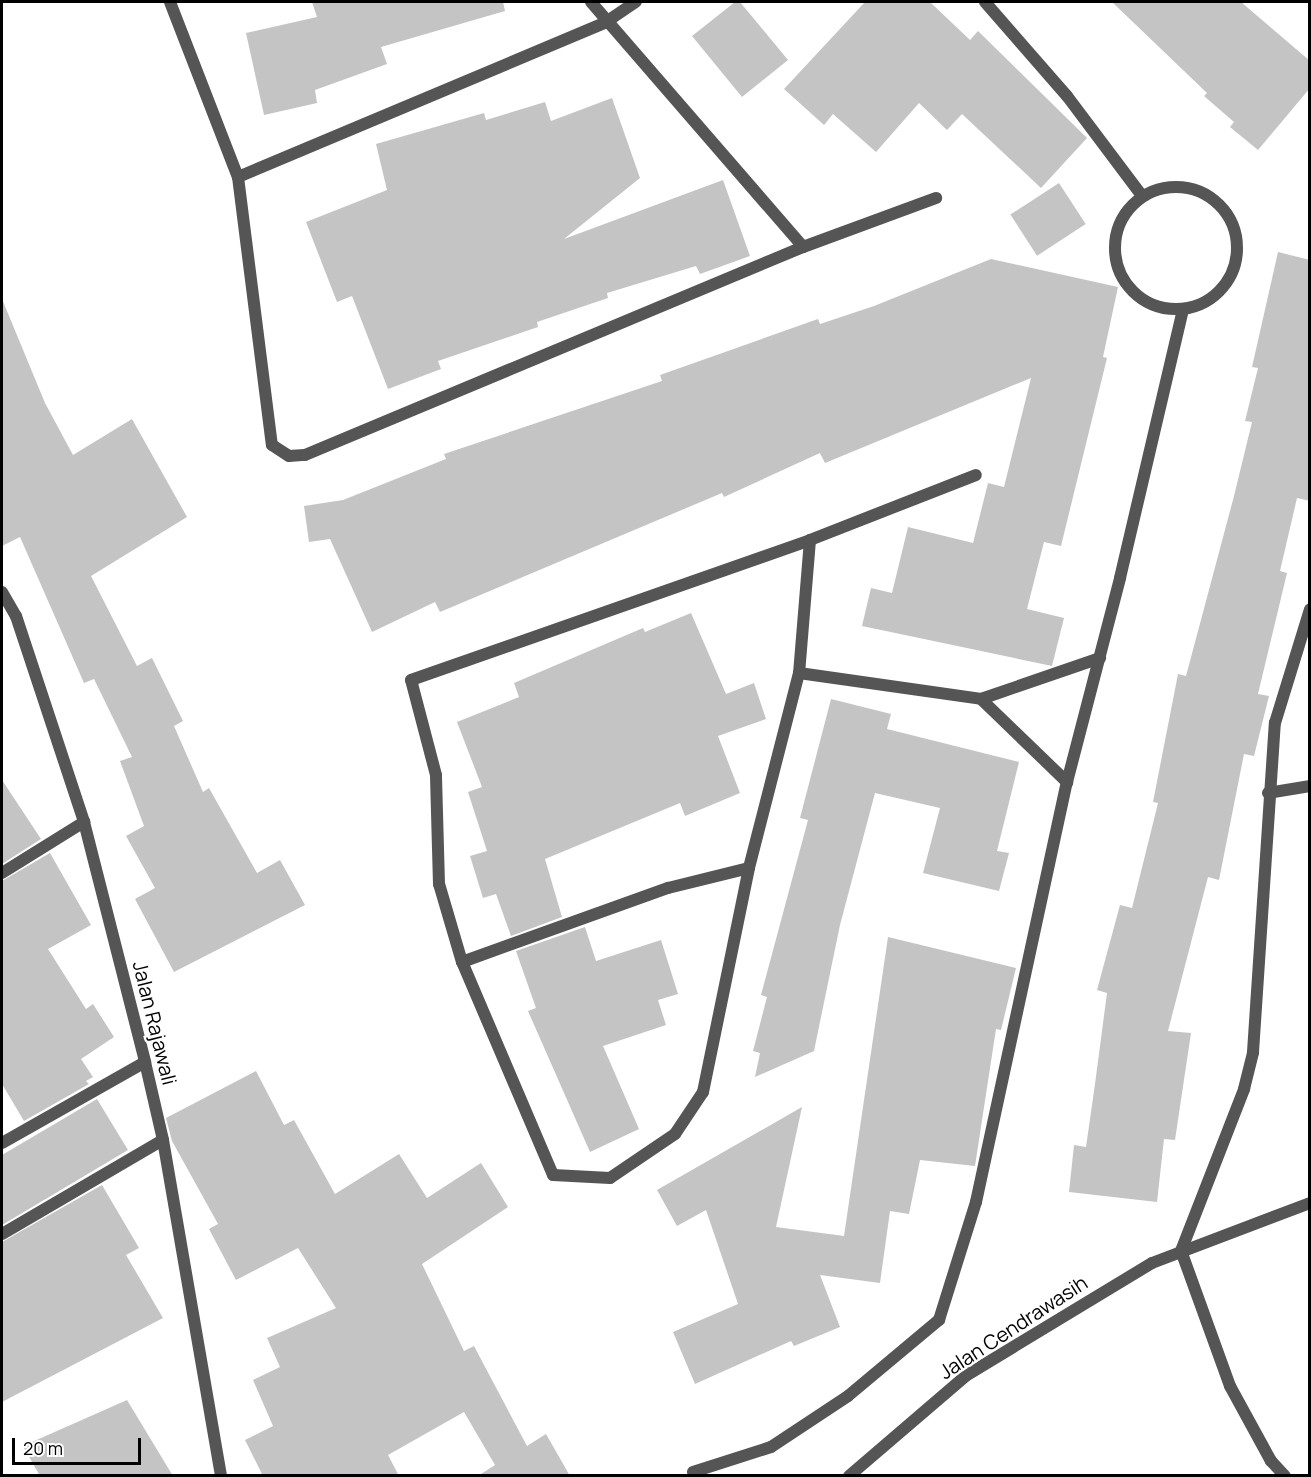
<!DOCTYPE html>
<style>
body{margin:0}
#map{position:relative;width:1311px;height:1477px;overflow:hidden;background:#fff;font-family:Manrope,sans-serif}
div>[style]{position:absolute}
.building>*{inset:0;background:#c4c4c4;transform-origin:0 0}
.street>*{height:12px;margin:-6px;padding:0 6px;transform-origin:6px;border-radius:6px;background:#555}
.street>.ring{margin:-6px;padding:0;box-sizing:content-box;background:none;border:12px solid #555;border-radius:50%}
span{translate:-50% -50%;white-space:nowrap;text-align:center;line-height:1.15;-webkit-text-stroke:4.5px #fff;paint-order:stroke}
.street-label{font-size:20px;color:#000}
.frame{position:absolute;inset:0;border:3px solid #000;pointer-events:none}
.scale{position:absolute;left:12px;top:1438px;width:129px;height:27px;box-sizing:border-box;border:3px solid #000;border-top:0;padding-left:8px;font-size:18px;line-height:21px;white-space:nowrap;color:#000;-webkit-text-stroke:4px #fff;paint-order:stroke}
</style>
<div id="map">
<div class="building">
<i style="clip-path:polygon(312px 2px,503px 2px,505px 11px,381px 47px,387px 64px,315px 90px,317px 103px,264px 115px,246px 33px,317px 17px)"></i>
<i style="clip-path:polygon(735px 2px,740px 2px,788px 60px,742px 97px,692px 36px)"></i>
<i style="clip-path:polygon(865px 2px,930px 2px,970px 40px,978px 31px,1087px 138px,1041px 188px,962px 114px,947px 130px,919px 103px,876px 152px,833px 114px,824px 125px,784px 89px)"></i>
<i style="clip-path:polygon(1112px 2px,1241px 2px,1310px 61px,1310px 88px,1258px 150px,1230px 127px,1234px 122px,1204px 96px,1207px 93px)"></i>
<i style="clip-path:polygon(612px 98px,640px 178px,564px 239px,723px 180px,750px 256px,700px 274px,696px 266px,607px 293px,608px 298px,537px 322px,538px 327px,438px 361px,441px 369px,388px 389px,352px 296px,337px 302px,306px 222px,387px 190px,376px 144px,484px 113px,486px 120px,545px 102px,551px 121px)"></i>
<i style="left:1059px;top:183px;width:49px;height:58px;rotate:57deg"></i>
<i style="clip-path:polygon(1278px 252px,1310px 260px,1310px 501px,1297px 498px,1280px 571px,1287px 573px,1258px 694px,1269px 696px,1254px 756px,1244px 754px,1219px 880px,1208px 877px,1168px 1031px,1191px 1033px,1175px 1140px,1164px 1139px,1157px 1202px,1069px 1192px,1074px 1145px,1086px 1147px,1095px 1084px,1107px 993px,1097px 990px,1120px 905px,1132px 908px,1158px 803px,1153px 802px,1178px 674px,1186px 676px,1234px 496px,1252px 422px,1245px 421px,1258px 368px,1252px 367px)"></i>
<i style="clip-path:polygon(991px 259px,1118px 287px,1103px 357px,1107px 358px,1061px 546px,1044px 542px,1027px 609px,1064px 618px,1052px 666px,862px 626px,871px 588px,892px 593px,908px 527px,973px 543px,988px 483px,1004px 487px,1031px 378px,825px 463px,820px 453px,724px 497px,722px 493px,440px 612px,435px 602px,372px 632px,330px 539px,309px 542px,304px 506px,343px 500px,446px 459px,444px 454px,662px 381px,660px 375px,818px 319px,820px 324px,874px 306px)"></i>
<i style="clip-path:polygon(2px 299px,45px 403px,73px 455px,132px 419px,187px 517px,91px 576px,137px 666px,152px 658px,183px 721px,174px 726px,203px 792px,209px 788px,257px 873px,280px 860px,305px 905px,174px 972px,135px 899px,155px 888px,126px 836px,144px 826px,120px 761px,132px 757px,94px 679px,84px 683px,20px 537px,2px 546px)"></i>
<i style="clip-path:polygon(691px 613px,726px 694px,754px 683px,766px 719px,718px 736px,740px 793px,685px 816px,680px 803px,545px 859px,562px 917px,511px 936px,496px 894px,483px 898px,470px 856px,487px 851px,468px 792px,482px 787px,457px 722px,519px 697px,514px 683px,643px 628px,645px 632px)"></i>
<i style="clip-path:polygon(831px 699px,891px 714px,887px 729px,1019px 762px,997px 851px,1009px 853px,999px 891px,923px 873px,940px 808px,875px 793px,840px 925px,814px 1051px,755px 1077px,760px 1053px,753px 1051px,767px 997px,761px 995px,808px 820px,800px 818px)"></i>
<i style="clip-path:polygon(2px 780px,41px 839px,2px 864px)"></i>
<i style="clip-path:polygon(50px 853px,91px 925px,48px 949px,86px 1009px,93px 1004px,114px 1037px,81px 1059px,93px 1077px,86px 1081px,89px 1084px,24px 1121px,2px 1084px,2px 881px)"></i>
<i style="clip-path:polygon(585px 927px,596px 961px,661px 940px,678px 994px,658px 1000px,666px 1025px,603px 1046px,639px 1129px,590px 1152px,528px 1011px,536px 1008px,516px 951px)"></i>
<i style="clip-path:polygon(888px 937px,1016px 968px,1001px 1030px,996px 1029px,975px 1166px,920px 1160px,909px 1214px,890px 1211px,880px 1283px,820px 1275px,840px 1327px,794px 1346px,791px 1341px,695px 1384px,673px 1332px,738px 1304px,706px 1210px,677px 1226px,657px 1190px,802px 1107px,776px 1227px,844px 1236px)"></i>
<i style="clip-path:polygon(256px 1071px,284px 1125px,294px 1120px,335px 1194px,399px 1154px,427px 1198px,481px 1163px,508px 1207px,422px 1264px,464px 1351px,474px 1346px,527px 1446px,546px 1434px,570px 1476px,478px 1476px,495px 1465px,464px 1412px,388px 1455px,399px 1476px,263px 1476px,245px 1440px,273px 1426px,253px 1380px,280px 1367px,267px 1338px,336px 1308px,298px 1248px,236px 1280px,209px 1229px,218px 1224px,172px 1141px,166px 1118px)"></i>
<i style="clip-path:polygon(97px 1099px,128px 1150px,2px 1225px,2px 1155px)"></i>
<i style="clip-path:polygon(102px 1185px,139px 1248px,126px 1255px,163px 1318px,2px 1402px,2px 1242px)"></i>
<i style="clip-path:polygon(127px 1400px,173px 1476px,40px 1476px,23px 1446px)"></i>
</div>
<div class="street">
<i style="left:170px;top:2px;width:188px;rotate:68.8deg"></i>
<i style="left:238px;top:177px;width:270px;rotate:82.8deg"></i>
<i style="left:272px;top:445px;width:20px;rotate:33deg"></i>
<i style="left:289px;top:456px;width:16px;rotate:-4deg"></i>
<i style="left:305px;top:455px;width:540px;rotate:-22.67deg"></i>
<i style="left:803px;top:247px;width:142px;rotate:-20.2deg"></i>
<i style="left:591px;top:2px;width:324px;rotate:49.1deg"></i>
<i style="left:985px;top:2px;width:125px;rotate:48.9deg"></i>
<i style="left:1067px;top:96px;width:125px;rotate:53.1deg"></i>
<i style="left:238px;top:177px;width:399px;rotate:-22.8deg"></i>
<i style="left:606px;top:22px;width:36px;rotate:-34deg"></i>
<i class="ring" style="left:1115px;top:187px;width:110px;height:110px"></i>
<i style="left:810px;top:540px;width:133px;rotate:94.7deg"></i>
<i style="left:799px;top:673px;width:201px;rotate:104.4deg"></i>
<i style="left:749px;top:868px;width:229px;rotate:101.6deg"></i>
<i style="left:703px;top:1092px;width:50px;rotate:123.7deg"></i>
<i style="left:675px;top:1134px;width:78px;rotate:145.9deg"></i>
<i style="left:610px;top:1178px;width:57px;rotate:-177deg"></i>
<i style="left:553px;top:1175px;width:232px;rotate:-113.1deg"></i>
<i style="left:462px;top:962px;width:81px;rotate:-106.4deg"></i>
<i style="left:439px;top:884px;width:109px;rotate:-91.6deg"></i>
<i style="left:436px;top:775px;width:98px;rotate:-104.7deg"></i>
<i style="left:411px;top:680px;width:423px;rotate:-19.3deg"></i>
<i style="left:810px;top:540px;width:178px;rotate:-21.4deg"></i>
<i style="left:2px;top:592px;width:28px;rotate:60deg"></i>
<i style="left:16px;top:616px;width:217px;rotate:71.7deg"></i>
<i style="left:84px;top:822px;width:248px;rotate:75.7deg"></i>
<i style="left:145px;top:1062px;width:80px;rotate:77deg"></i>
<i style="left:163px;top:1140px;width:341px;rotate:80.2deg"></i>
<i style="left:799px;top:673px;width:184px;rotate:8.1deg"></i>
<i style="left:981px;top:699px;width:126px;rotate:-19deg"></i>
<i style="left:981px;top:699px;width:120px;rotate:44deg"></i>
<i style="left:1268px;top:793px;width:43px;rotate:-9.5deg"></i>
<i style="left:2px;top:873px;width:97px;rotate:-31.9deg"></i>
<i style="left:462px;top:962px;width:219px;rotate:-19.8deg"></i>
<i style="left:668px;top:888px;width:83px;rotate:-13.9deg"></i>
<i style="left:2px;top:1143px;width:164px;rotate:-29.5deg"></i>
<i style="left:2px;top:1234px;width:186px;rotate:-30.3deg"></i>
<i style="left:693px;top:1472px;width:82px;rotate:-17.8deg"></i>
<i style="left:771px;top:1447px;width:92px;rotate:-33.5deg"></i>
<i style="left:848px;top:1396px;width:119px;rotate:-39.9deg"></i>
<i style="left:939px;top:1320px;width:124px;rotate:-72.6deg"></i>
<i style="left:976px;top:1202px;width:430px;rotate:-77.8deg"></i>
<i style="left:1067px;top:782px;width:211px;rotate:-75.4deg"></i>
<i style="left:1120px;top:578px;width:275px;rotate:-76.8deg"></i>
<i style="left:849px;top:1476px;width:155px;rotate:-40.6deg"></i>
<i style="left:967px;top:1375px;width:216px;rotate:-31.2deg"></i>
<i style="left:1152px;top:1263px;width:169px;rotate:-20.8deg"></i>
<i style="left:1285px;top:1476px;width:21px;rotate:-133deg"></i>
<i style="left:1271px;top:1461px;width:85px;rotate:-118.7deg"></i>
<i style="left:1230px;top:1386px;width:144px;rotate:-109.9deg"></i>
<i style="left:1181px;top:1251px;width:174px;rotate:-68.7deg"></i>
<i style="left:1244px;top:1089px;width:38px;rotate:-76deg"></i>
<i style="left:1253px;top:1052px;width:330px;rotate:-86.2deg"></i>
<i style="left:1275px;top:723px;width:119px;rotate:-72.9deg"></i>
</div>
<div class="street-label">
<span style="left:155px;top:1023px;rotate:76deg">Jalan Rajawali</span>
<span style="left:1013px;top:1327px;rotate:-33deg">Jalan Cendrawasih</span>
</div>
<div class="frame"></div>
<div class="scale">20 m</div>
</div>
